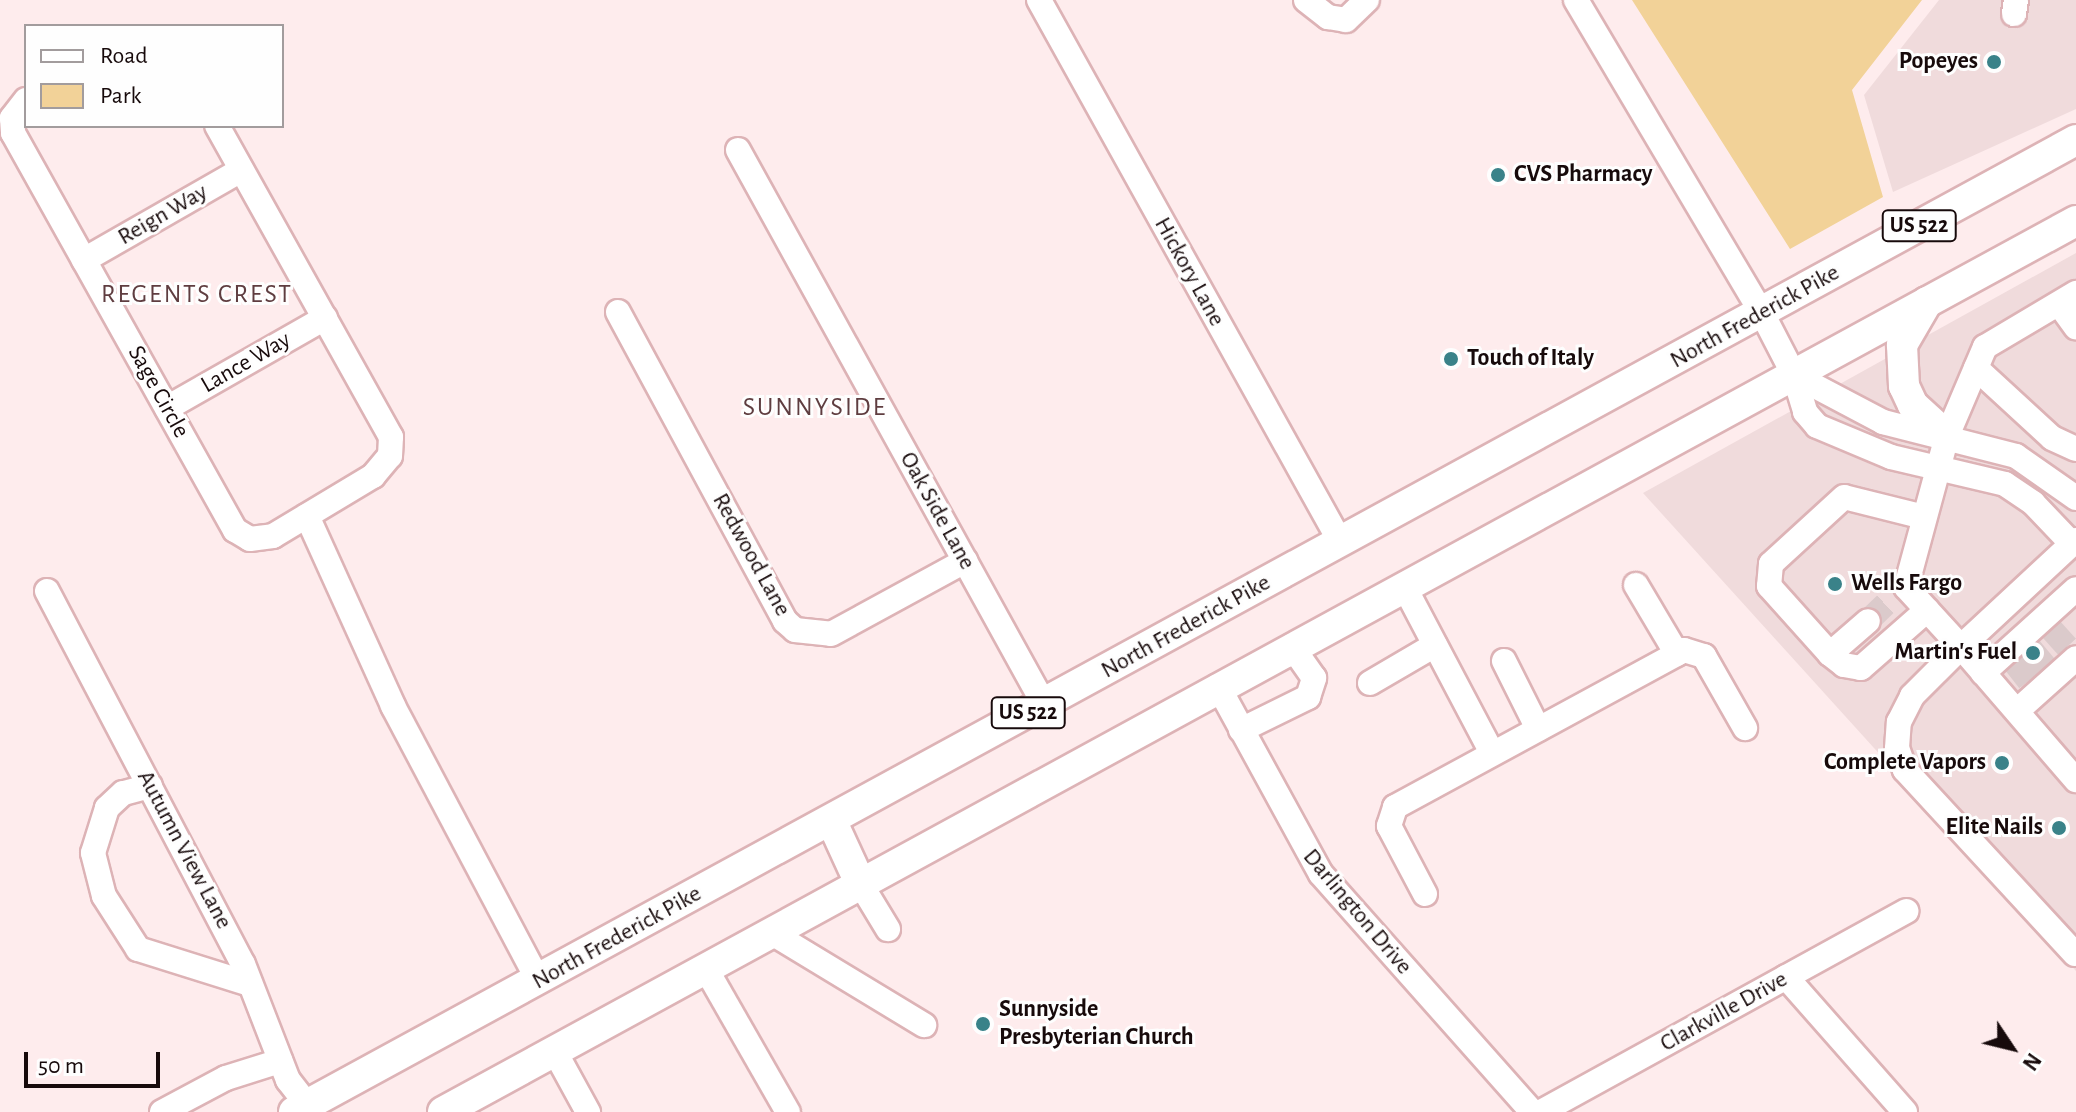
<!DOCTYPE html>
<style>
body{margin:0}
#map{position:relative;width:2076px;height:1112px;overflow:hidden;background:#feeced;font-family:"Alegreya Sans",sans-serif}
div>[style]{position:absolute}
.built>*{inset:0;background:#f0dbdc}
.green>*{inset:0;background:#f2d298}
.minor-tunnel>*{height:24px;margin-top:-12px;transform-origin:0;background:repeating-linear-gradient(90deg,#dbcacb 0 24px,transparent 0 36px)}
.roads{filter:drop-shadow(2px 0 #ddb3b6) drop-shadow(-2px 0 #ddb3b6) drop-shadow(0 2px #ddb3b6) drop-shadow(0 -2px #ddb3b6)}
.minor>*{height:24px;margin:-12px;padding:0 12px;transform-origin:12px;border-radius:12px;background:#fff}
.major>*{height:30px;margin:-15px;padding:0 15px;transform-origin:15px;border-radius:15px;background:#fff}
.dots>*{width:22px;height:22px;translate:-50% -50%;box-sizing:border-box;border:4px solid #fefefe;border-radius:50%}
span{translate:-50% -50%;white-space:nowrap;text-align:center;line-height:1.15;-webkit-text-stroke:6px #fefefe;paint-order:stroke}
.shield-label span{padding:2px 6px;background:#fefefe;border:2px solid;border-radius:6px;-webkit-text-stroke-width:0}
.shield-label{font-size:22px;color:#170a0b;font-weight:700}
.poi-label{font-size:24px;color:#170a0b;font-weight:700}
.right{translate:-100% -50%;text-align:right}
.left{translate:0 -50%;text-align:left}
.street-label{font-size:24px;color:#170a0b}
.neighbourhood-label{font-size:26px;color:#5f3d40;letter-spacing:2px}
.legend{position:absolute;left:24px;top:24px;width:260px;height:104px;box-sizing:border-box;background:#fefefe;border:2px solid #a29c9d;margin:0;padding:10px 14px;list-style:none;font-size:24px;color:#170a0b}
.legend li{display:flex;align-items:center;gap:16px;height:40px}
.legend b{width:40px;border:2px solid #a29c9d}
.north{position:absolute;left:1972px;top:1008px;width:80px;height:80px;-webkit-text-stroke:6px #fefefe;paint-order:stroke;rotate:125deg;font-size:22px;font-weight:700;line-height:32px;text-align:center;color:#170a0b}
.north::after{content:'';display:block;margin:auto;width:28px;height:36px;background:#170a0b;clip-path:polygon(50% 0,100% 100%,50% 72%,0 100%)}
.scale{position:absolute;left:24px;top:1052px;width:136px;height:36px;box-sizing:border-box;border:4px solid #170a0b;border-top:0;padding-left:10px;font-size:24px;line-height:28px;white-space:nowrap;color:#170a0b;-webkit-text-stroke:6px #fefefe;paint-order:stroke}
</style>
<div id="map">
<div class="built">
<i style="clip-path:polygon(1939px 0,2076px 0,2076px 109px,1893px 192px,1864px 95px)"></i>
<i style="clip-path:polygon(2076px 253px,2076px 971px,1643px 493px)"></i>
</div>
<div class="green">
<i style="clip-path:polygon(1632px 0,1922px 0,1852px 90px,1883px 197px,1790px 249px)"></i>
</div>
<div class="minor-tunnel">
<i style="left:1868px;top:621px;width:29px;rotate:-44deg"></i>
<i style="left:2051px;top:629px;width:24px;rotate:48deg"></i>
<i style="left:2030px;top:648px;width:25px;rotate:50deg"></i>
<i style="left:2014px;top:662px;width:24px;rotate:52deg"></i>
</div>
<div class="roads">
<div class="minor">
<i style="left:1039px;top:0;width:621px;rotate:60.92deg"></i>
<i style="left:1306px;top:0;width:28px;rotate:38deg"></i>
<i style="left:1328px;top:17px;width:18px;rotate:9deg"></i>
<i style="left:1346px;top:20px;width:29px;rotate:-44deg"></i>
<i style="left:1576px;top:0;width:364px;rotate:59.3deg"></i>
<i style="left:1762px;top:313px;width:70px;rotate:62.7deg"></i>
<i style="left:1794px;top:375px;width:39px;rotate:73deg"></i>
<i style="left:1805px;top:412px;width:18px;rotate:49deg"></i>
<i style="left:1817px;top:426px;width:80px;rotate:22.7deg"></i>
<i style="left:1891px;top:457px;width:117px;rotate:13.3deg"></i>
<i style="left:2005px;top:484px;width:34px;rotate:34deg"></i>
<i style="left:2033px;top:503px;width:57px;rotate:46.4deg"></i>
<i style="left:2014px;top:14px;width:14px;rotate:-82deg"></i>
<i style="left:26px;top:100px;width:23px;rotate:128deg"></i>
<i style="left:12px;top:118px;width:15px;rotate:86deg"></i>
<i style="left:13px;top:133px;width:455px;rotate:60.8deg"></i>
<i style="left:235px;top:530px;width:17px;rotate:31deg"></i>
<i style="left:250px;top:539px;width:23px;rotate:-7deg"></i>
<i style="left:273px;top:536px;width:117px;rotate:-31deg"></i>
<i style="left:373px;top:476px;width:26px;rotate:-50deg"></i>
<i style="left:390px;top:456px;width:19px;rotate:-87deg"></i>
<i style="left:391px;top:437px;width:356px;rotate:-119.2deg"></i>
<i style="left:738px;top:150px;width:633px;rotate:61.09deg"></i>
<i style="left:84px;top:260px;width:181px;rotate:-29.8deg"></i>
<i style="left:2059px;top:304px;width:29px;rotate:54deg"></i>
<i style="left:618px;top:312px;width:351px;rotate:61.6deg"></i>
<i style="left:785px;top:621px;width:13px;rotate:42deg"></i>
<i style="left:795px;top:630px;width:36px;rotate:6deg"></i>
<i style="left:831px;top:634px;width:153px;rotate:-28.6deg"></i>
<i style="left:1976px;top:368px;width:103px;rotate:42.6deg"></i>
<i style="left:2052px;top:438px;width:26px;rotate:25deg"></i>
<i style="left:1794px;top:375px;width:101px;rotate:27.8deg"></i>
<i style="left:1883px;top:422px;width:137px;rotate:14.3deg"></i>
<i style="left:2016px;top:456px;width:73px;rotate:35deg"></i>
<i style="left:167px;top:408px;width:182px;rotate:-29.7deg"></i>
<i style="left:307px;top:516px;width:209px;rotate:65.6deg"></i>
<i style="left:393px;top:706px;width:310px;rotate:62.1deg"></i>
<i style="left:1924px;top:517px;width:82px;rotate:-166deg"></i>
<i style="left:1844px;top:497px;width:99px;rotate:137.5deg"></i>
<i style="left:1771px;top:564px;width:22px;rotate:95deg"></i>
<i style="left:1769px;top:586px;width:91px;rotate:48.1deg"></i>
<i style="left:1830px;top:654px;width:18px;rotate:38deg"></i>
<i style="left:1844px;top:665px;width:17px;rotate:10deg"></i>
<i style="left:1861px;top:668px;width:88px;rotate:-41.3deg"></i>
<i style="left:2076px;top:540px;width:157px;rotate:137.1deg"></i>
<i style="left:1961px;top:647px;width:176px;rotate:49.2deg"></i>
<i style="left:1636px;top:585px;width:80px;rotate:59.3deg"></i>
<i style="left:1404px;top:586px;width:189px;rotate:62.2deg"></i>
<i style="left:47px;top:591px;width:421px;rotate:62.3deg"></i>
<i style="left:243px;top:964px;width:124px;rotate:68.8deg"></i>
<i style="left:288px;top:1080px;width:41px;rotate:52deg"></i>
<i style="left:1830px;top:654px;width:50px;rotate:-41deg"></i>
<i style="left:1504px;top:661px;width:76px;rotate:63.4deg"></i>
<i style="left:1983px;top:673px;width:125px;rotate:-42.1deg"></i>
<i style="left:1370px;top:683px;width:75px;rotate:-30.3deg"></i>
<i style="left:1218px;top:686px;width:214px;rotate:61.3deg"></i>
<i style="left:1321px;top:874px;width:318px;rotate:48.4deg"></i>
<i style="left:2017px;top:711px;width:79px;rotate:-41.9deg"></i>
<i style="left:1241px;top:730px;width:75px;rotate:-26.2deg"></i>
<i style="left:1308px;top:697px;width:20px;rotate:-72deg"></i>
<i style="left:1314px;top:678px;width:39px;rotate:-125deg"></i>
<i style="left:150px;top:786px;width:28px;rotate:165deg"></i>
<i style="left:123px;top:793px;width:22px;rotate:137deg"></i>
<i style="left:107px;top:808px;width:47px;rotate:107.3deg"></i>
<i style="left:93px;top:853px;width:44px;rotate:75.7deg"></i>
<i style="left:104px;top:896px;width:63px;rotate:57.3deg"></i>
<i style="left:138px;top:949px;width:117px;rotate:17.4deg"></i>
<i style="left:860px;top:883px;width:54px;rotate:58.7deg"></i>
<i style="left:1425px;top:894px;width:77px;rotate:-117.9deg"></i>
<i style="left:1389px;top:826px;width:20px;rotate:-72deg"></i>
<i style="left:1395px;top:807px;width:329px;rotate:-28.5deg"></i>
<i style="left:1684px;top:650px;width:21px;rotate:17deg"></i>
<i style="left:1704px;top:656px;width:83px;rotate:60.3deg"></i>
<i style="left:772px;top:933px;width:178px;rotate:31.2deg"></i>
<i style="left:2075px;top:954px;width:251px;rotate:-132.7deg"></i>
<i style="left:1905px;top:770px;width:23px;rotate:-110deg"></i>
<i style="left:1897px;top:748px;width:26px;rotate:-86deg"></i>
<i style="left:1899px;top:722px;width:29px;rotate:-63deg"></i>
<i style="left:1912px;top:696px;width:69px;rotate:-45deg"></i>
<i style="left:1961px;top:647px;width:81px;rotate:-132.5deg"></i>
<i style="left:1906px;top:587px;width:156px;rotate:-74.8deg"></i>
<i style="left:1947px;top:436px;width:97px;rotate:-66.9deg"></i>
<i style="left:1985px;top:347px;width:106px;rotate:-30.7deg"></i>
<i style="left:706px;top:969px;width:165px;rotate:60.2deg"></i>
<i style="left:1786px;top:977px;width:180px;rotate:48.6deg"></i>
<i style="left:554px;top:1050px;width:71px;rotate:61.3deg"></i>
<i style="left:162px;top:1112px;width:72px;rotate:-28deg"></i>
<i style="left:226px;top:1078px;width:57px;rotate:-17.5deg"></i>
<i style="left:1541px;top:1112px;width:417px;rotate:-28.8deg"></i>
</div>
<div class="major">
<i style="left:1927px;top:302px;width:50px;rotate:120.2deg"></i>
<i style="left:1902px;top:345px;width:41px;rotate:87.2deg"></i>
<i style="left:1904px;top:386px;width:21px;rotate:65deg"></i>
<i style="left:1913px;top:405px;width:46px;rotate:42.4deg"></i>
<i style="left:832px;top:822px;width:67px;rotate:65.3deg"></i>
<i style="left:294px;top:1112px;width:2030px;rotate:-28.61deg"></i>
<i style="left:443px;top:1112px;width:1860px;rotate:-28.62deg"></i>
</div>
</div>
<div class="dots">
<i style="left:1994px;top:62px;background:#3a8289"></i>
<i style="left:1498px;top:175px;background:#3a8289"></i>
<i style="left:1451px;top:359px;background:#3a8289"></i>
<i style="left:1835px;top:584px;background:#3a8289"></i>
<i style="left:2033px;top:653px;background:#3a8289"></i>
<i style="left:2002px;top:763px;background:#3a8289"></i>
<i style="left:2059px;top:828px;background:#3a8289"></i>
<i style="left:983px;top:1024px;background:#3a8289"></i>
</div>
<div class="shield-label">
<span style="left:1919px;top:226px">US 522</span>
<span style="left:1028px;top:713px">US 522</span>
</div>
<div class="poi-label">
<span class="right" style="left:1978px;top:62px">Popeyes</span>
<span class="left" style="left:1514px;top:175px">CVS Pharmacy</span>
<span class="left" style="left:1467px;top:359px">Touch of Italy</span>
<span class="left" style="left:1851px;top:584px">Wells Fargo</span>
<span class="right" style="left:2017px;top:653px">Martin's Fuel</span>
<span class="right" style="left:1986px;top:763px">Complete Vapors</span>
<span class="right" style="left:2043px;top:828px">Elite Nails</span>
<span class="left" style="left:999px;top:1024px">Sunnyside<br>Presbyterian Church</span>
</div>
<div class="street-label">
<span style="left:163px;top:215px;rotate:-30deg">Reign Way</span>
<span style="left:1189px;top:272px;rotate:61deg">Hickory Lane</span>
<span style="left:1755px;top:317px;rotate:-29deg">North Frederick Pike</span>
<span style="left:246px;top:363px;rotate:-30deg">Lance Way</span>
<span style="left:158px;top:392px;rotate:61deg">Sage Circle</span>
<span style="left:937px;top:511px;rotate:61deg">Oak Side Lane</span>
<span style="left:751px;top:555px;rotate:61deg">Redwood Lane</span>
<span style="left:1186px;top:627px;rotate:-29deg">North Frederick Pike</span>
<span style="left:184px;top:850px;rotate:62deg">Autumn View Lane</span>
<span style="left:1357px;top:912px;rotate:50deg">Darlington Drive</span>
<span style="left:617px;top:938px;rotate:-29deg">North Frederick Pike</span>
<span style="left:1724px;top:1012px;rotate:-29deg">Clarkville Drive</span>
</div>
<div class="neighbourhood-label">
<span style="left:197px;top:295px">REGENTS CREST</span>
<span style="left:815px;top:408px">SUNNYSIDE</span>
</div>
<ul class="legend">
<li><b style="height:10px;background:#fff"></b>Road</li>
<li><b style="height:22px;background:#f2d298"></b>Park</li>
</ul>
<div class="north">N</div>
<div class="scale">50 m</div>
</div>
